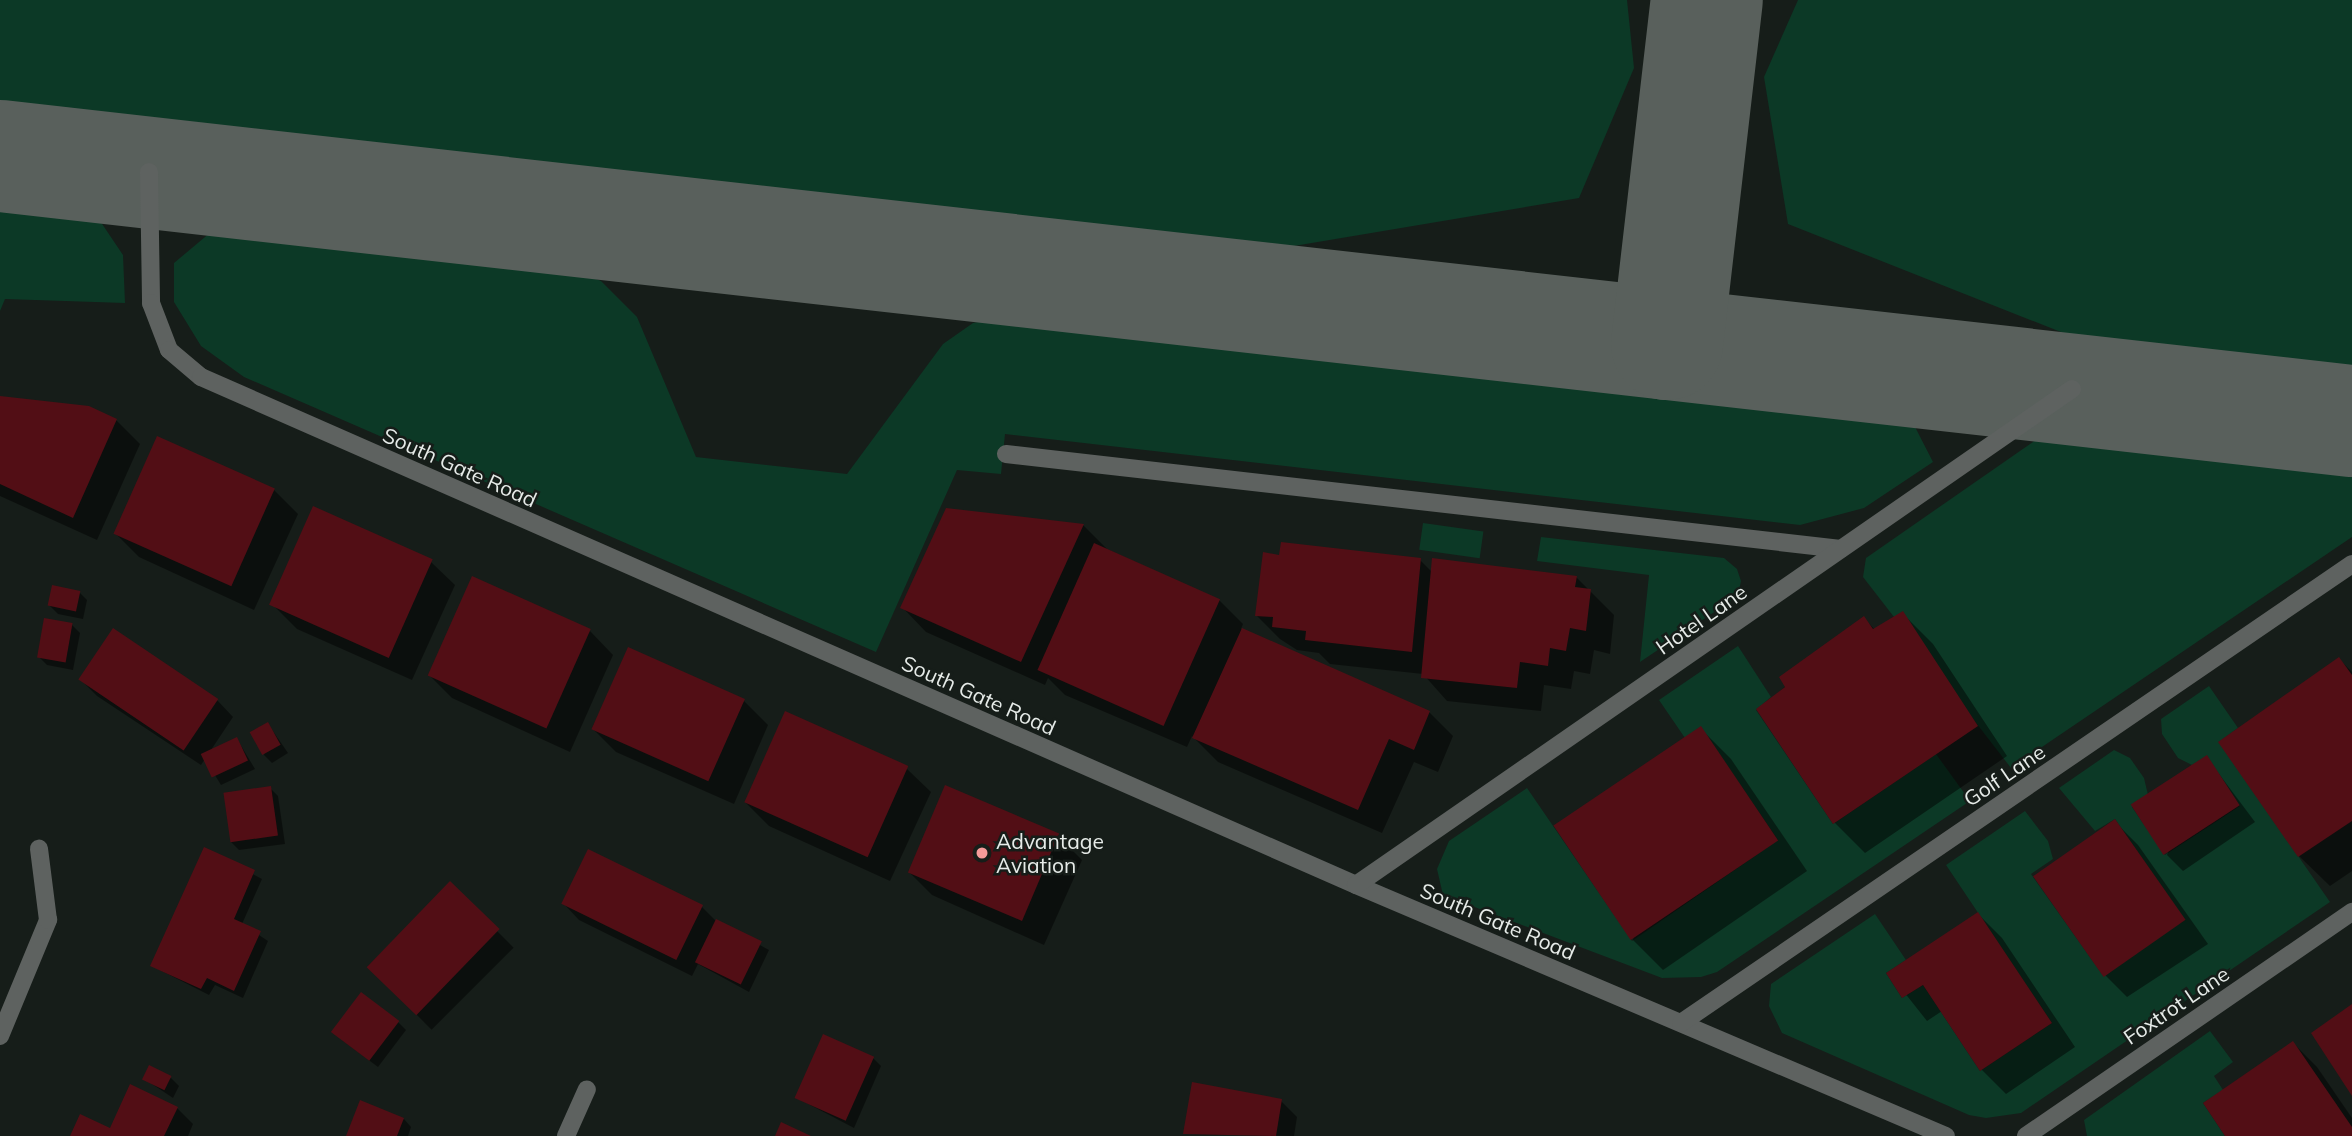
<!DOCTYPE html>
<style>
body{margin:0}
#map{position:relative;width:2352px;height:1136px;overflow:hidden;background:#161d19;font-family:Mulish,sans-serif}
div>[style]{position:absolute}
.green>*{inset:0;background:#0c3926;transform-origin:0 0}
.shadow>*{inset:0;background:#0007;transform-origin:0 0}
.taxiway>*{height:112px;margin:-56px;padding:0 56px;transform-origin:56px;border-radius:56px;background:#59605c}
.building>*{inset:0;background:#520e15;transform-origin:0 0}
.service>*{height:18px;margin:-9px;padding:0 9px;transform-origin:9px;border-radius:9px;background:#5e6260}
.minor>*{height:18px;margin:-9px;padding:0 9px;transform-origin:9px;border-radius:9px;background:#5e6260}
.dots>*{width:19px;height:19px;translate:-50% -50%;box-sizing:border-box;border:4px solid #161d19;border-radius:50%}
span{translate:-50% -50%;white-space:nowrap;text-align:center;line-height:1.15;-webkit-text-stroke:5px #161d19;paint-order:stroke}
.street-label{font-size:21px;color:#e6ebe8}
.poi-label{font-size:21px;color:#e6ebe8}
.left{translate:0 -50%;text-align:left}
</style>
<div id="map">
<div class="green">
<i style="clip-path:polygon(0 0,1627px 0,1634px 68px,1579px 198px,1276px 249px,0 107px)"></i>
<i style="clip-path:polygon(1798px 0,2352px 0,2352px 369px,2076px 338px,1788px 224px,1764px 77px)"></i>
<i style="clip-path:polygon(0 197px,90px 206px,123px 255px,125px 303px,5px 299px,0 311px)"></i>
<i style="clip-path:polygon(217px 227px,562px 265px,601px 281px,637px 317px,696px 457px,847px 474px,943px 344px,973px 323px,1015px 315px,1536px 381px,1912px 421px,1933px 462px,1864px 508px,1800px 525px,1005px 434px,1001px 474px,957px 470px,876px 652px,244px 377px,201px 346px,174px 302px,174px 263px)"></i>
<i style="clip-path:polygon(2040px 437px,2352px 470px,2352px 537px,2011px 768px,1863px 577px,1866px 558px)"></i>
<i style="left:1423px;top:523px;width:61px;height:27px;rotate:8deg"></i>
<i style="clip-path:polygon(1541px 537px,1724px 558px,1737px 569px,1741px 581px,1738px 596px,1640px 662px,1649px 575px,1537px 561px)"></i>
<i style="clip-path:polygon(1738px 646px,1771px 697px,1756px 710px,1833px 824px,1936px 754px,1970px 801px,1717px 972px,1701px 977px,1662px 978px,1443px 895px,1437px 869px,1449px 841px,1527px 788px,1632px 941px,1778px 840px,1701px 727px,1685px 738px,1659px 700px)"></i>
<i style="clip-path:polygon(2209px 686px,2238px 728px,2219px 742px,2330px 902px,2021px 1113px,1986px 1118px,1969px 1115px,1782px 1033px,1769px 1006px,1771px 984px,1875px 914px,1906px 960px,1886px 973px,1902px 998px,1923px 985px,1980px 1071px,2052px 1023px,1946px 865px,2025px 811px,2048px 841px,2053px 859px,2031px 874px,2102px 974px,2185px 920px,2115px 819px,2095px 831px,2059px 788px,2114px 750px,2130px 758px,2144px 778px,2148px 795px,2132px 807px,2165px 855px,2240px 806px,2207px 756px,2192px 765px,2178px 758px,2162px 734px,2161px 719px)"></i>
<i style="clip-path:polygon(2210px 1031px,2233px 1062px,2214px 1076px,2223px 1090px,2203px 1103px,2225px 1136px,2087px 1136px,2084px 1120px)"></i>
</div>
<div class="shadow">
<i style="clip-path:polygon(0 398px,116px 420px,140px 444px,97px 540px,0 496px)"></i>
<i style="clip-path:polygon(274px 490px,298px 514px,254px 610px,139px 557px,115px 533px)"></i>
<i style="clip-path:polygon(314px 508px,431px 562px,455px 585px,412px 680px,297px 629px,273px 605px)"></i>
<i style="clip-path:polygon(1083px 525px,1107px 549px,1219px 600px,1243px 624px,1241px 629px,1429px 712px,1453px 736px,1438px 772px,1414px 762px,1382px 833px,1218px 762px,1192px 736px,1187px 747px,1065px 695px,1048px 678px,1045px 685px,926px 632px,903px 608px)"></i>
<i style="clip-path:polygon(1280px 557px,1420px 560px,1432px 572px,1576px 577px,1614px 615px,1610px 654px,1594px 650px,1590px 674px,1574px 671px,1571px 689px,1544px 685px,1541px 711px,1447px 701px,1423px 674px,1330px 664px,1319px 653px,1297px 650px,1280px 639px,1256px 615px)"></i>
<i style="clip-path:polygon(79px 592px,87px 600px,83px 619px,58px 614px,50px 606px)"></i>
<i style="clip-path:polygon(1903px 614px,1933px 644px,2007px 756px,1865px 853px,1835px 823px,1758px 710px,1864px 618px,1875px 630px)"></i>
<i style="clip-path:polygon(72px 625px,80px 633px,73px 670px,47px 665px,39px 657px)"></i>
<i style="clip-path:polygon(590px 631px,613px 655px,570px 752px,452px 698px,428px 674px)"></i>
<i style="clip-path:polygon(629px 650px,744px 701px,768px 725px,734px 804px,616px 752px,592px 728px)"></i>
<i style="clip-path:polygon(2339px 659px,2352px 672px,2352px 871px,2330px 886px,2299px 856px,2221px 742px)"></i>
<i style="clip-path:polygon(81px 680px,217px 700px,233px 717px,211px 750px,237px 739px,255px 769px,221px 785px,205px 759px,201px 765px,97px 696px)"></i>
<i style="clip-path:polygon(268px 724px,288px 753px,272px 763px,264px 755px)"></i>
<i style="clip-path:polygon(1701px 729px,1731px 759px,1807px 871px,1663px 970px,1633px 940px)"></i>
<i style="clip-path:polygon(2207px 758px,2255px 822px,2183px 871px,2167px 855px)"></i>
<i style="clip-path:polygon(907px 769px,931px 792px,890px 881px,769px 826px,745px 802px)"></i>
<i style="clip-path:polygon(270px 788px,278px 796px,285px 844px,239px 850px,231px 842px)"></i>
<i style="clip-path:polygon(2114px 821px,2138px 845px,2208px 944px,2127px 997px,2103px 973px)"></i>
<i style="clip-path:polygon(1058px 836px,1082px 860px,1044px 945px,932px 895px,908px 871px)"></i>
<i style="clip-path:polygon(205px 849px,262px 879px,242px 924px,268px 941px,243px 998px,215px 985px,209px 995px,152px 966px)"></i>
<i style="left:450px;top:884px;width:90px;height:116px;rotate:45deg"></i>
<i style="clip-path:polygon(563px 903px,702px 907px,716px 921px,769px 950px,749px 992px,698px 964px,692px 976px,579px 920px)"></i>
<i style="clip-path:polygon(1978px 914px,2002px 938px,2075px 1047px,2006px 1094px,1982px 1070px,1942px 1011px,1927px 1021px,1889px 973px)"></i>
<i style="clip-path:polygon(398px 1022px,406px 1030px,378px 1067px,342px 1040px)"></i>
<i style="clip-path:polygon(2293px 1043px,2317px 1067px,2352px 1118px,2352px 1136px,2227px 1136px)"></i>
<i style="clip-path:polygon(873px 1058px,881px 1066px,854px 1128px,797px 1098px)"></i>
<i style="clip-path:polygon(171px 1078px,179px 1086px,173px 1098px,146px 1080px)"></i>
<i style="clip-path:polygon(1281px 1101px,1297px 1117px,1294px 1136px,1185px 1134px)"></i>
<i style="clip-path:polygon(177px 1108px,193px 1124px,188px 1136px,72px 1136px,111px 1130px)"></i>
<i style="clip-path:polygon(404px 1119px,411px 1127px,408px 1136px,347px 1136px)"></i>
</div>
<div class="taxiway">
<i style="left:0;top:156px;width:2367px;rotate:6.43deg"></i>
<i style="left:1667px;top:344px;width:346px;rotate:-83.4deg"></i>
</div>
<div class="building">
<i style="clip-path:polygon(0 396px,89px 406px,117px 419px,73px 518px,0 484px)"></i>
<i style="left:157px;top:436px;width:129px;height:107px;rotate:24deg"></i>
<i style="left:313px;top:506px;width:131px;height:108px;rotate:24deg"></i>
<i style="clip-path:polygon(946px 508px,1084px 524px,1021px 662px,900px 608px)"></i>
<i style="clip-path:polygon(1281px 542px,1421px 558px,1412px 652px,1305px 640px,1306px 631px,1272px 627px,1273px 617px,1255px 616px,1263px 552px,1279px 555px)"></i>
<i style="left:1094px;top:543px;width:138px;height:139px;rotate:24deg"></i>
<i style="clip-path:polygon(1432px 558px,1577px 576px,1575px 587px,1591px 589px,1586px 631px,1570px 628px,1566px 651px,1550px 648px,1548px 666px,1520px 662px,1517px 688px,1421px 678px)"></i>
<i style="left:472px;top:576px;width:130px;height:109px;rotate:24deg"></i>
<i style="left:52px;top:585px;width:29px;height:21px;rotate:12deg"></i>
<i style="clip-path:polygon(1903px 611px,1978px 726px,1833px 824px,1756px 709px,1785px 687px,1779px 677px,1864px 616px,1873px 629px)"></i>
<i style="left:44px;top:618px;width:29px;height:40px;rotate:10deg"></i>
<i style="left:113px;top:628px;width:127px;height:62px;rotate:34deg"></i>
<i style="clip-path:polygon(1242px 628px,1430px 711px,1414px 750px,1389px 739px,1358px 810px,1192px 738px)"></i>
<i style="left:628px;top:647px;width:128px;height:90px;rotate:24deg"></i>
<i style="clip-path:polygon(2339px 657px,2352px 675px,2352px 821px,2298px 857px,2218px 742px)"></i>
<i style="left:785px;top:711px;width:135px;height:100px;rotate:24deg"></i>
<i style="left:268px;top:722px;width:26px;height:21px;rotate:61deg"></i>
<i style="left:1701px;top:726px;width:138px;height:178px;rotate:56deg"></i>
<i style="left:237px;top:737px;width:26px;height:40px;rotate:65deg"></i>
<i style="left:2207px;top:755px;width:60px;height:91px;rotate:57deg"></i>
<i style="left:945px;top:785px;width:124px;height:95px;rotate:23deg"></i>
<i style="left:271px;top:786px;width:50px;height:48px;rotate:82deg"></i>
<i style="left:2115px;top:819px;width:123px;height:100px;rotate:55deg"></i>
<i style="clip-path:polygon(204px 847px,255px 870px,234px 919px,261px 931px,234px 991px,207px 978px,201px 989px,150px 966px)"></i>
<i style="left:588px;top:849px;width:128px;height:61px;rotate:26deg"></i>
<i style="left:450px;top:881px;width:69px;height:120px;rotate:44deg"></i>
<i style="clip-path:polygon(1978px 912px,2052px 1023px,1980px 1071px,1923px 985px,1902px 998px,1886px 973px)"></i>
<i style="left:716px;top:919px;width:51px;height:48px;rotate:26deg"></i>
<i style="left:361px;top:992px;width:48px;height:50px;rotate:37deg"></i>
<i style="clip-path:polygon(2352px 1004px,2352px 1096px,2311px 1033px)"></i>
<i style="left:823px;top:1034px;width:56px;height:70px;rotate:24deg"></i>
<i style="clip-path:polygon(2293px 1041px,2352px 1127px,2352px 1136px,2225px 1136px,2203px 1103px)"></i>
<i style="left:149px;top:1065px;width:25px;height:16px;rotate:26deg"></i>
<i style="clip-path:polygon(1192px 1082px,1282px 1099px,1276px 1136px,1183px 1134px)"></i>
<i style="clip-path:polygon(130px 1084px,178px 1107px,164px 1136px,70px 1136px,80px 1114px,110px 1128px)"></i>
<i style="clip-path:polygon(360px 1100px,404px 1118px,397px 1136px,346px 1136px)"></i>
<i style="clip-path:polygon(781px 1122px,811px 1136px,775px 1136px)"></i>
</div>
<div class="service">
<i style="left:149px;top:172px;width:131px;rotate:89.1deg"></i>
<i style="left:151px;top:303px;width:50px;rotate:69deg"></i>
<i style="left:169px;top:350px;width:42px;rotate:40.2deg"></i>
<i style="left:201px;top:377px;width:1262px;rotate:23.74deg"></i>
<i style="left:1356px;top:885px;width:641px;rotate:23.05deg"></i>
<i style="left:1006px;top:454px;width:840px;rotate:6.49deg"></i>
<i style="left:1356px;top:885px;width:871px;rotate:-34.71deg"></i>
<i style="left:1681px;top:1023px;width:813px;rotate:-34.37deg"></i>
<i style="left:2026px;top:1136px;width:396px;rotate:-34.5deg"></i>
</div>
<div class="minor">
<i style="left:0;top:1036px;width:126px;rotate:-67.5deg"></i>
<i style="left:48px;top:920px;width:72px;rotate:-97.2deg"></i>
<i style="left:566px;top:1136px;width:51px;rotate:-65.9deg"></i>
</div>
<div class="dots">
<i style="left:982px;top:853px;background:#f59b9a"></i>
</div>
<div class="street-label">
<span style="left:460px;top:467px;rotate:24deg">South Gate Road</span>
<span style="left:1701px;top:619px;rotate:-35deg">Hotel Lane</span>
<span style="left:979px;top:695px;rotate:24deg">South Gate Road</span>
<span style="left:2004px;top:775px;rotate:-34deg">Golf Lane</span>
<span style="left:1498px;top:921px;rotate:23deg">South Gate Road</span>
<span style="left:2176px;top:1005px;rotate:-34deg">Foxtrot Lane</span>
</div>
<div class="poi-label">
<span class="left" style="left:996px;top:853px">Advantage<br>Aviation</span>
</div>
</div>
